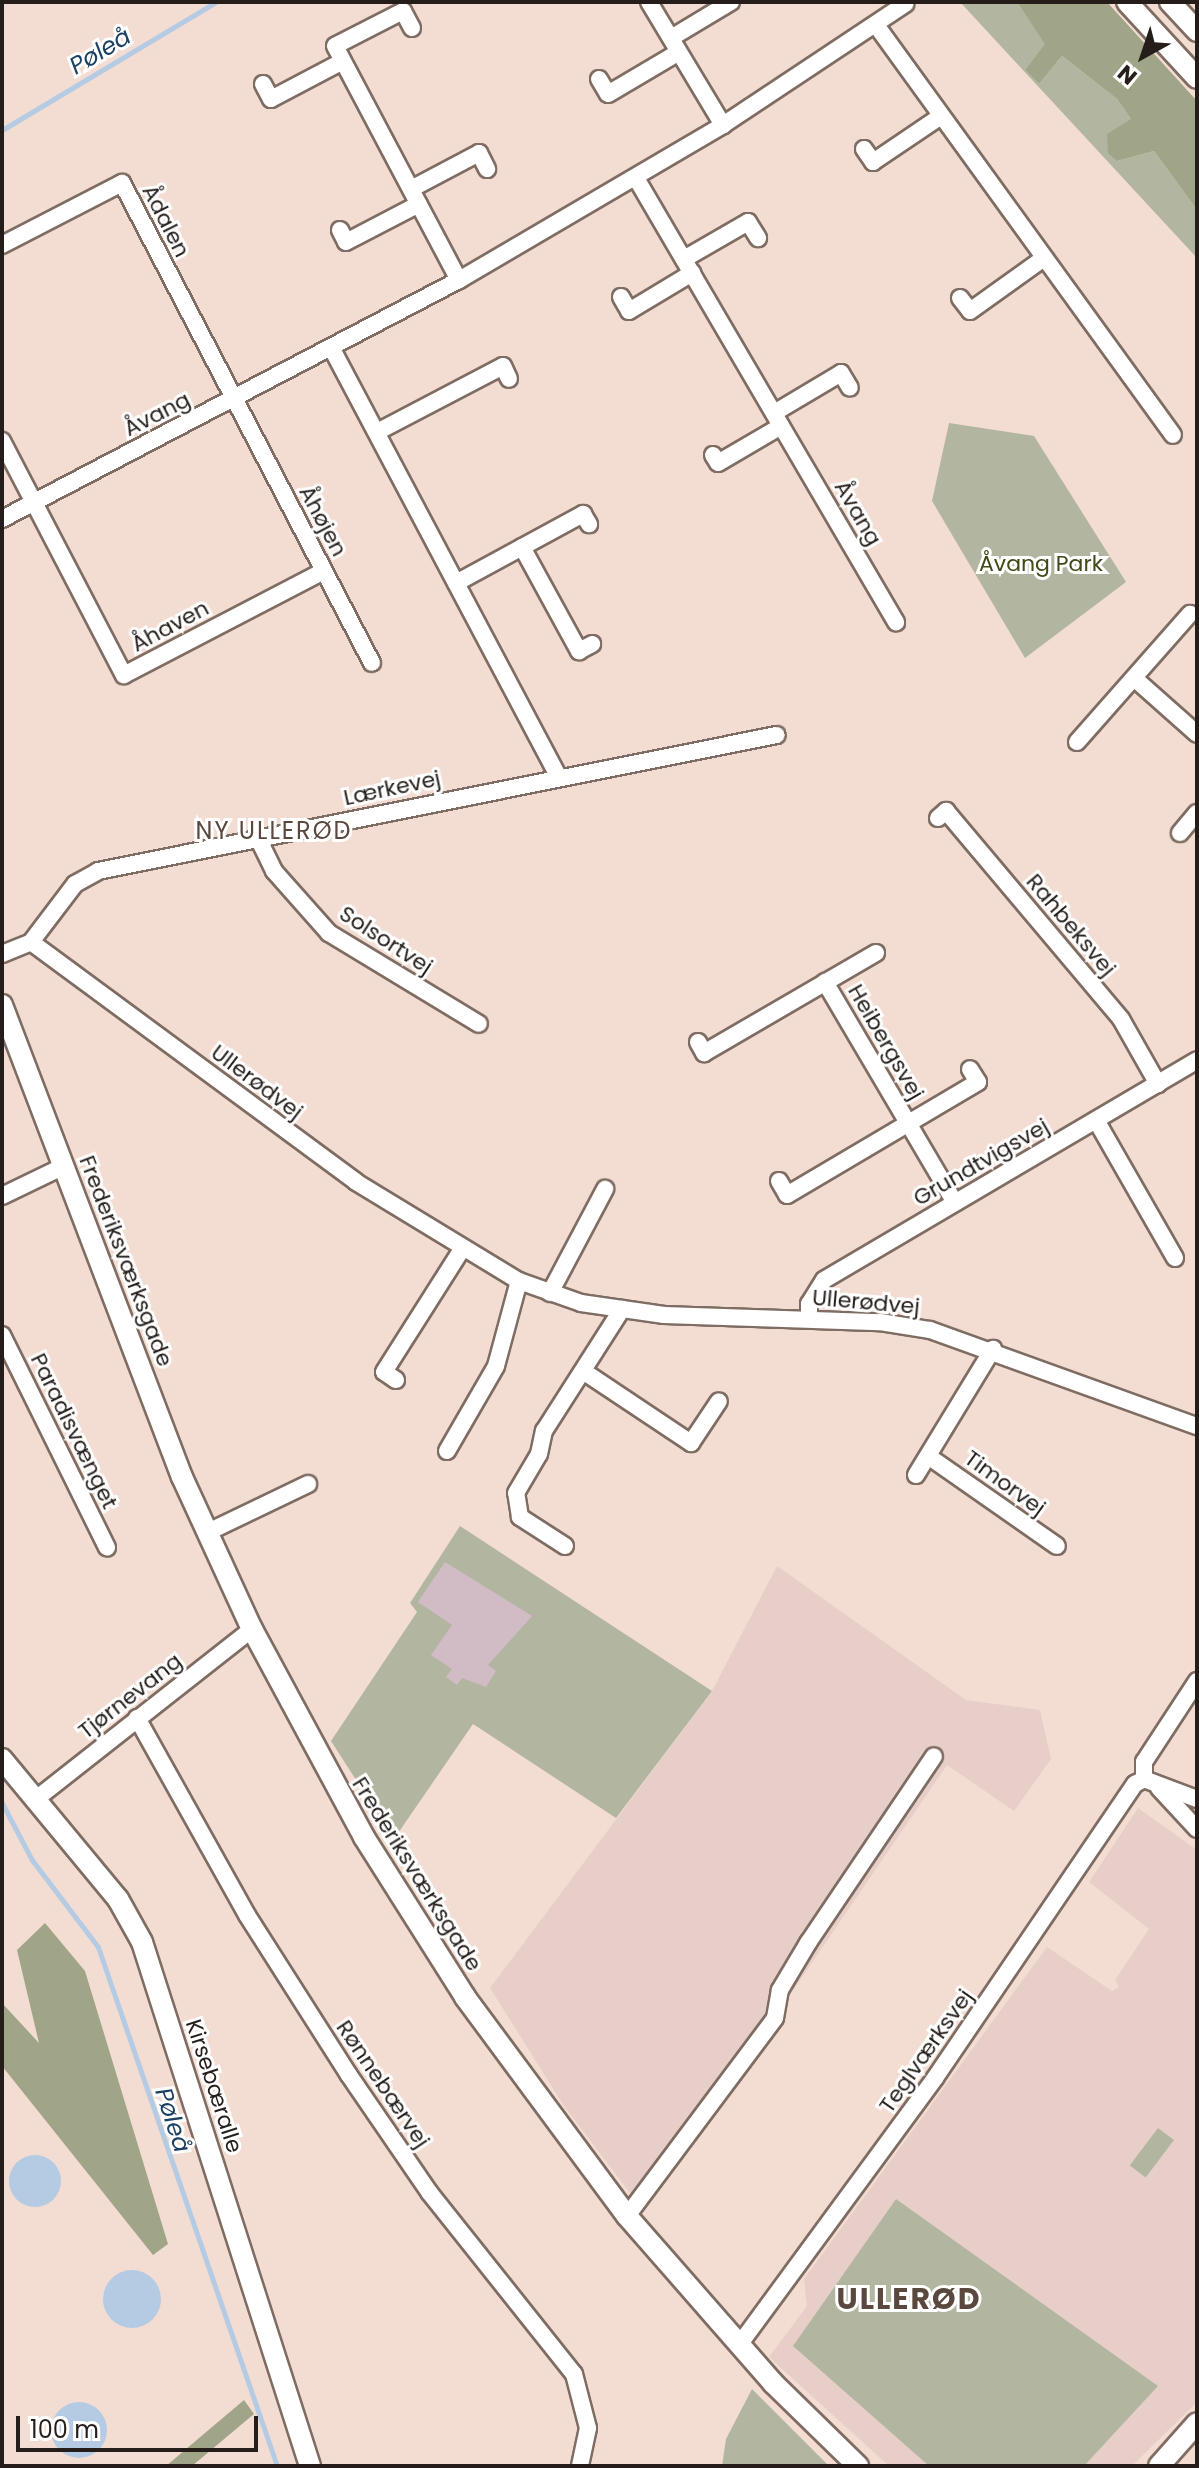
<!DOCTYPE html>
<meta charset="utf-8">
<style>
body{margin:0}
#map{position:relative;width:1199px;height:2468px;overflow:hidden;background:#f3ddd2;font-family:Poppins,sans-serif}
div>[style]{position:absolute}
.education>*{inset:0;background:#e8cec9}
.green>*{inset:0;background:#b2b6a0;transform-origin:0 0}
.forest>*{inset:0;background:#a0a588}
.water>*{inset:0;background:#b4cbe3}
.round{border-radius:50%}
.stream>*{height:5px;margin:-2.5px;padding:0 2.5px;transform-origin:2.5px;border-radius:2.5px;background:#b4cbe3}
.building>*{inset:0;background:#d1bbc5}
.roads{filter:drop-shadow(2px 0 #7f6c62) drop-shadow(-2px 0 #7f6c62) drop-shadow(0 2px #7f6c62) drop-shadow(0 -2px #7f6c62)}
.minor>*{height:16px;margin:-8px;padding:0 8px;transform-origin:8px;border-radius:8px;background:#fff}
.tertiary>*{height:20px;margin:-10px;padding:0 10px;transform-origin:10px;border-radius:10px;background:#fff}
span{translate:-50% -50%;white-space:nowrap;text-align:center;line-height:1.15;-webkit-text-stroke:6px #fff;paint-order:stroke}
.street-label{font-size:22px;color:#241d19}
.park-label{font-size:22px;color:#424816}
.water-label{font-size:24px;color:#1b4061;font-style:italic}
.neighbourhood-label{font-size:24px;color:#5a483f;letter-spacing:2px}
.district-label{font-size:30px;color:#5a483f;font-weight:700;letter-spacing:2px}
.frame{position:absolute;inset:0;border:4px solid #241d19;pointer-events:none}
.north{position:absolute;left:1103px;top:16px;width:80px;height:80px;-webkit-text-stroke:6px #fff;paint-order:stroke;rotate:220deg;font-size:22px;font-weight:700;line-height:32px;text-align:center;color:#241d19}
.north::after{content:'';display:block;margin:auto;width:28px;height:36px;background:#241d19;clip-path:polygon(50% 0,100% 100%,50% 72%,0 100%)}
.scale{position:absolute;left:16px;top:2416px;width:242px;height:36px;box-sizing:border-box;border:4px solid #241d19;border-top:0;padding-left:10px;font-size:24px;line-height:28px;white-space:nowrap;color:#241d19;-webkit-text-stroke:6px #fff;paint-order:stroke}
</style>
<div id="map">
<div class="education">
<i style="clip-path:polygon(777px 1566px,966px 1700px,1040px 1710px,1051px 1759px,1014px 1811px,947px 1765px,643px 2210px,564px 2106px,490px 1988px,712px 1691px)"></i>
<i style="clip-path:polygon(1138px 1808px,1197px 1850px,1197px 2402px,1132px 2466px,889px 2466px,769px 2357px,807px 2306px,804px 2279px,1047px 1947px,1112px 1991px,1119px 1987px,1115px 1980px,1149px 1929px,1089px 1882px)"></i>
</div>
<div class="green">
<i style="clip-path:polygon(960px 2px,1017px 2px,1046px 44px,1025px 70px,1039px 84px,1062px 56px,1117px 99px,1131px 119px,1117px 161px,1154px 151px,1197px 210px,1197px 258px)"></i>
<i style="clip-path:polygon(949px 423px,1034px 436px,1126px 582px,1025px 658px,932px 501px)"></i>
<i style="clip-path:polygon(460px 1526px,712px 1691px,616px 1818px,473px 1724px,394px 1839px,331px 1741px,417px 1612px,410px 1603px)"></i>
<i style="left:1158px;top:2128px;width:20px;height:47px;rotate:37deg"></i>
<i style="clip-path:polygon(896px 2199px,1158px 2386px,1084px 2466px,929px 2466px,793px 2346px)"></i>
<i style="clip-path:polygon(752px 2389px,829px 2466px,722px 2466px,726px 2439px)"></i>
</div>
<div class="forest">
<i style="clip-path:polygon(1017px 2px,1107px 2px,1197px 101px,1197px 210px,1154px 151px,1117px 161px,1108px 153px,1107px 134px,1131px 119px,1117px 99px,1062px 56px,1039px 84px,1025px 70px,1045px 44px)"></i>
<i style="clip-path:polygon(45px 1923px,85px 1971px,168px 2244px,153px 2255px,2px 2066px,2px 2003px,39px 2043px,17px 1950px)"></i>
<i style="clip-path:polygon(244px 2400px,254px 2414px,192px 2466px,166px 2466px)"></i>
</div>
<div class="water">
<i class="round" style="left:9px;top:2155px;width:52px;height:52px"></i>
<i class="round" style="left:103px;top:2270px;width:58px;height:58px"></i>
<i class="round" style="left:51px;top:2402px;width:56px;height:56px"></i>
</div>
<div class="stream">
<i style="left:2px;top:130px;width:249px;rotate:-30.9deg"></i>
<i style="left:2px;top:1803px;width:64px;rotate:62.2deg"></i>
<i style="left:32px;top:1860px;width:109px;rotate:52.8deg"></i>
<i style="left:98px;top:1947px;width:549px;rotate:70.97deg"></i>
</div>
<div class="building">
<i style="clip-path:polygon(445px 1562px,532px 1616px,488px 1665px,496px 1671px,486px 1687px,462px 1678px,457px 1685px,446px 1677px,452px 1669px,431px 1655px,452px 1625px,418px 1602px)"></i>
</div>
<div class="roads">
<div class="minor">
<i style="left:649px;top:2px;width:144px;rotate:59deg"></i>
<i style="left:876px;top:25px;width:506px;rotate:54.08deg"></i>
<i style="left:412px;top:28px;width:19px;rotate:-118deg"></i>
<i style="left:403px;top:11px;width:76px;rotate:152.8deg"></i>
<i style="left:335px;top:46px;width:265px;rotate:62.1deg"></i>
<i style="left:671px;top:38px;width:70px;rotate:-31deg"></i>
<i style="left:599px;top:79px;width:17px;rotate:59deg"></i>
<i style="left:608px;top:94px;width:82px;rotate:-30.6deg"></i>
<i style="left:263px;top:84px;width:17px;rotate:62deg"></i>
<i style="left:271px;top:99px;width:81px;rotate:-27.8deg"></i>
<i style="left:864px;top:149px;width:16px;rotate:55deg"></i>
<i style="left:873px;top:162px;width:82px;rotate:-34.1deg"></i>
<i style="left:636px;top:178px;width:515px;rotate:59.65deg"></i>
<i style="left:411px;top:189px;width:77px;rotate:-27.9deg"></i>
<i style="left:479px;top:153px;width:18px;rotate:63deg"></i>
<i style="left:340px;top:230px;width:13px;rotate:63deg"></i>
<i style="left:346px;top:242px;width:82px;rotate:-27.5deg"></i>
<i style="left:2px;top:245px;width:135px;rotate:-27.3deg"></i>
<i style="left:122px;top:183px;width:541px;rotate:62.49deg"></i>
<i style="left:684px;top:259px;width:74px;rotate:-30deg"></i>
<i style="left:748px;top:222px;width:19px;rotate:58deg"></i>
<i style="left:621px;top:297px;width:16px;rotate:60deg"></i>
<i style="left:629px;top:311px;width:74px;rotate:-31.1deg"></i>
<i style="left:960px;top:298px;width:16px;rotate:52deg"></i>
<i style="left:970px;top:311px;width:91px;rotate:-35.6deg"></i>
<i style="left:332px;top:349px;width:483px;rotate:62.1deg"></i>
<i style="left:774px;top:413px;width:78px;rotate:-30.8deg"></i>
<i style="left:841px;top:373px;width:17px;rotate:59deg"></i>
<i style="left:377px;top:432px;width:142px;rotate:-27.6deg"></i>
<i style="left:503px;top:366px;width:14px;rotate:65deg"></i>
<i style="left:2px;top:441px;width:264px;rotate:62.5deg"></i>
<i style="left:124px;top:675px;width:225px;rotate:-27.5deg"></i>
<i style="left:713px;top:455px;width:9px;rotate:58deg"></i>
<i style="left:718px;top:463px;width:73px;rotate:-30.4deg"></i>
<i style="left:2px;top:519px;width:516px;rotate:-27.61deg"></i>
<i style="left:459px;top:280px;width:306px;rotate:-30.4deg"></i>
<i style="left:723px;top:125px;width:219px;rotate:-33.6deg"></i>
<i style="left:522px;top:547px;width:119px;rotate:61.3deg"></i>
<i style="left:579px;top:651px;width:15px;rotate:-28deg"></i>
<i style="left:456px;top:583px;width:145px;rotate:-28.5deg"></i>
<i style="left:583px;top:514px;width:12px;rotate:59deg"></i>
<i style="left:1134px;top:678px;width:84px;rotate:41.6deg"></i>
<i style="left:1077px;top:742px;width:171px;rotate:-48.6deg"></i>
<i style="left:938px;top:818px;width:11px;rotate:-41deg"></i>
<i style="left:946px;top:811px;width:272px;rotate:49.9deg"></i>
<i style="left:1121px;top:1019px;width:75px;rotate:60.4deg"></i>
<i style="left:1180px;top:833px;width:26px;rotate:-50deg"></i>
<i style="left:258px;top:838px;width:37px;rotate:64deg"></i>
<i style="left:274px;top:871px;width:83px;rotate:48.4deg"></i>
<i style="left:329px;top:933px;width:175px;rotate:31.2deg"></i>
<i style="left:31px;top:942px;width:404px;rotate:36.4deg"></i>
<i style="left:356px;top:1182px;width:191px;rotate:31.3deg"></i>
<i style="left:519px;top:1281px;width:66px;rotate:19.5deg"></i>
<i style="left:581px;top:1303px;width:84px;rotate:8.2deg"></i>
<i style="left:664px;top:1315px;width:216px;rotate:1.9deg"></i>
<i style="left:880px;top:1322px;width:51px;rotate:9.1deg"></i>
<i style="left:930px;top:1330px;width:284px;rotate:19.8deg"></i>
<i style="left:2px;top:954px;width:31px;rotate:-22deg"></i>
<i style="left:31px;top:942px;width:73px;rotate:-52.8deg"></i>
<i style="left:75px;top:884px;width:26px;rotate:-29deg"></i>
<i style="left:98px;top:871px;width:692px;rotate:-11.33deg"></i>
<i style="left:825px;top:982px;width:256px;rotate:59.5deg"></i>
<i style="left:698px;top:1042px;width:13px;rotate:61deg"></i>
<i style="left:704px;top:1053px;width:199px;rotate:-30.2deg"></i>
<i style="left:1096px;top:1120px;width:159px;rotate:60.2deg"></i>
<i style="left:779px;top:1181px;width:16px;rotate:60deg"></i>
<i style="left:787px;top:1195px;width:222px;rotate:-30.6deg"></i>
<i style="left:978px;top:1082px;width:15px;rotate:-122deg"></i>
<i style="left:2px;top:1196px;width:69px;rotate:-25.8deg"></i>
<i style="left:550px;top:1293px;width:118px;rotate:-62.1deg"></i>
<i style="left:809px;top:1318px;width:14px;rotate:-90deg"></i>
<i style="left:809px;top:1304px;width:28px;rotate:-58deg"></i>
<i style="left:824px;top:1280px;width:433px;rotate:-30.5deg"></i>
<i style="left:2px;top:1335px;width:237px;rotate:63.7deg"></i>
<i style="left:583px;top:1371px;width:130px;rotate:33.7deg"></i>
<i style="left:691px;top:1443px;width:50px;rotate:-56.3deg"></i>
<i style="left:396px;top:1380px;width:14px;rotate:-146deg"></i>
<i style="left:384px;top:1372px;width:146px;rotate:-57.6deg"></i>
<i style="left:447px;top:1451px;width:98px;rotate:-60deg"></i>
<i style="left:496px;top:1366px;width:88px;rotate:-74.9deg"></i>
<i style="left:928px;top:1456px;width:157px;rotate:34.9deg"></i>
<i style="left:916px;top:1475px;width:148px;rotate:-58.6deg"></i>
<i style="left:208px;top:1532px;width:111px;rotate:-25.6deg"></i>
<i style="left:565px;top:1546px;width:54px;rotate:-147.2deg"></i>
<i style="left:520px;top:1517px;width:24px;rotate:-99deg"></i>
<i style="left:516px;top:1493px;width:45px;rotate:-59.5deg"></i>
<i style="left:539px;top:1454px;width:24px;rotate:-78deg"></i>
<i style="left:544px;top:1431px;width:145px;rotate:-57.4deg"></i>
<i style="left:137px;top:1718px;width:226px;rotate:60.8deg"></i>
<i style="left:247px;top:1915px;width:190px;rotate:57.5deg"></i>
<i style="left:349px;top:2075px;width:142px;rotate:55.6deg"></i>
<i style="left:429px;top:2192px;width:233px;rotate:51.5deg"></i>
<i style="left:574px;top:2374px;width:56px;rotate:75.5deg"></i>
<i style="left:588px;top:2428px;width:39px;rotate:102deg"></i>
<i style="left:1144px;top:1779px;width:17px;rotate:-90deg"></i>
<i style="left:1144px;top:1762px;width:97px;rotate:-56.8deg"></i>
<i style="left:1159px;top:1788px;width:56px;rotate:47.2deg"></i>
<i style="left:36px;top:1799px;width:275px;rotate:-38.2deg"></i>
<i style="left:627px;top:2216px;width:247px;rotate:-53.2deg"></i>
<i style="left:775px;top:2018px;width:28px;rotate:-80deg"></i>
<i style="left:780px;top:1990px;width:55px;rotate:-59.2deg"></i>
<i style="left:808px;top:1943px;width:225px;rotate:-56deg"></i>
<i style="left:739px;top:2345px;width:331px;rotate:-53.7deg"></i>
<i style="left:935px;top:2078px;width:356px;rotate:-55.8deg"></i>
<i style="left:1135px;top:1784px;width:10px;rotate:-29deg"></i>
<i style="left:1144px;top:1779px;width:57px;rotate:20.7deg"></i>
</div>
<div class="tertiary">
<i style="left:1127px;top:2px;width:103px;rotate:47.4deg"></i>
<i style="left:1170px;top:2px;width:40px;rotate:47deg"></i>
<i style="left:2px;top:1005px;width:505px;rotate:69.13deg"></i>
<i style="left:182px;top:1477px;width:167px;rotate:65.3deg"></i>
<i style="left:252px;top:1629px;width:236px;rotate:61.7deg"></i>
<i style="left:364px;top:1837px;width:189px;rotate:57.7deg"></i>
<i style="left:465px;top:1997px;width:272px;rotate:53.5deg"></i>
<i style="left:627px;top:2216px;width:222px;rotate:48.8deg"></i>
<i style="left:773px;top:2383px;width:119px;rotate:44.3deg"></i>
<i style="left:2px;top:1759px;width:182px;rotate:50.4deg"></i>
<i style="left:118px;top:1899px;width:49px;rotate:60.8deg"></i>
<i style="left:142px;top:1942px;width:550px;rotate:72.22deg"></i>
<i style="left:1159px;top:2466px;width:57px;rotate:-48.5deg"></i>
</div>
</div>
<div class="street-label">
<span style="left:166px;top:221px;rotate:63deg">Ådalen</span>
<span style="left:157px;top:414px;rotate:-27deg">Åvang</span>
<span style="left:858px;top:513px;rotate:60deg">Åvang</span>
<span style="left:323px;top:521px;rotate:62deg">Åhøjen</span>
<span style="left:170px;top:626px;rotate:-28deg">Åhaven</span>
<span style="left:392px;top:788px;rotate:-12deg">Lærkevej</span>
<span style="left:1071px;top:925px;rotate:50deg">Rahbeksvej</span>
<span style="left:386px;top:940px;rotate:33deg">Solsortvej</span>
<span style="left:886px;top:1042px;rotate:60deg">Heibergsvej</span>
<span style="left:257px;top:1082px;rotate:37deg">Ullerødvej</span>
<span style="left:981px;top:1162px;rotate:-30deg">Grundtvigsvej</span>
<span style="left:126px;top:1261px;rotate:69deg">Frederiksværksgade</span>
<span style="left:866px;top:1302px;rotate:5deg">Ullerødvej</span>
<span style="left:74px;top:1431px;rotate:64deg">Paradisvænget</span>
<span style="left:1005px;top:1483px;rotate:36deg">Timorvej</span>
<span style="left:130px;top:1696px;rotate:-38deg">Tjørnevang</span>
<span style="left:417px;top:1874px;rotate:58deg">Frederiksværksgade</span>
<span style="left:926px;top:2051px;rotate:-55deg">Teglværksvej</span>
<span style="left:383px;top:2084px;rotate:56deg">Rønnebærvej</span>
<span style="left:214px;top:2086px;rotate:72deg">Kirsebæralle</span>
</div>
<div class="park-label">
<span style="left:1041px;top:564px">Åvang Park</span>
</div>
<div class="water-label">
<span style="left:100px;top:51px;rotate:-31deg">Pøleå</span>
<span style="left:173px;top:2120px;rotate:72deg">Pøleå</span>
</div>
<div class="neighbourhood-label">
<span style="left:274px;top:831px">NY ULLERØD</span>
</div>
<div class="district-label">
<span style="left:909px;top:2299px">ULLERØD</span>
</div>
<div class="frame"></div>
<div class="north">N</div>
<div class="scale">100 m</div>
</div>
